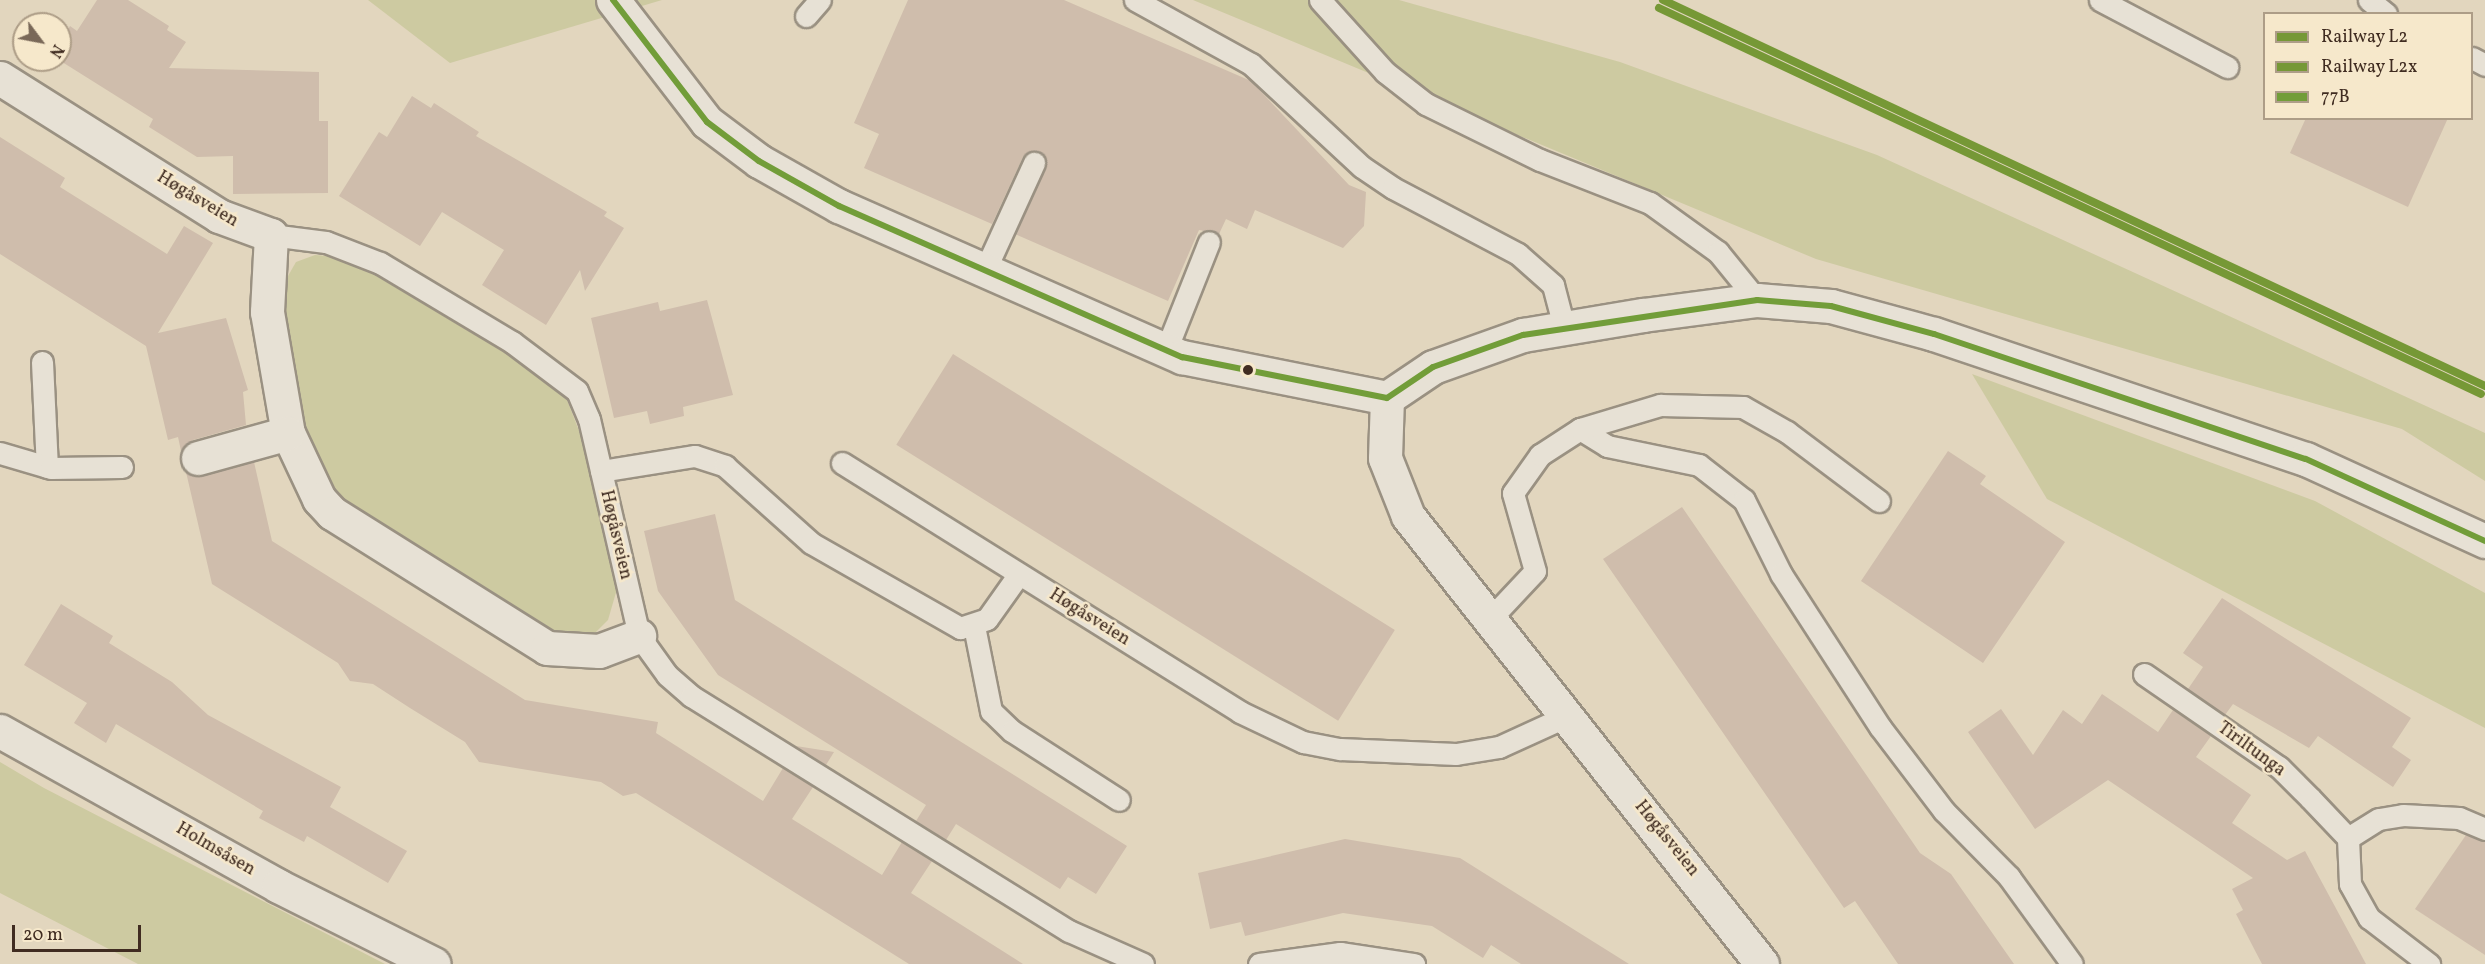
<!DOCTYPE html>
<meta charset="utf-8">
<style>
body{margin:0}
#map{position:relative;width:2485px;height:964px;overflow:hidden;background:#e2d6be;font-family:Vollkorn,serif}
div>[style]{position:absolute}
.green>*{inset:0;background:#cdcaa1}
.building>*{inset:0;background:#cfbdac;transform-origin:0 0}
.roads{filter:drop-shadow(2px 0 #9a9182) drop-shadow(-2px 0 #9a9182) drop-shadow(0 2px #9a9182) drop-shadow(0 -2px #9a9182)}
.lane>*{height:21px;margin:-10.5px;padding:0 10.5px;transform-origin:10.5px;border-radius:10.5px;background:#e7e1d5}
.street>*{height:33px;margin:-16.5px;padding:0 16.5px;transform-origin:16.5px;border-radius:16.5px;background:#e7e1d5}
.secondary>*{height:33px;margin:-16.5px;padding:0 16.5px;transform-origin:16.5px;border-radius:16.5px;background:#e7e1d5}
.bus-1>*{height:6px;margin:-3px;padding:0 3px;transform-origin:3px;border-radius:3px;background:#729d39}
.rail-1>*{height:8px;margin:-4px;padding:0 4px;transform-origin:4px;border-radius:4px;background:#769836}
.rail-2>*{height:8px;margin:-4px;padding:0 4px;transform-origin:4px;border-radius:4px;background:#769836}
.dots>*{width:16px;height:16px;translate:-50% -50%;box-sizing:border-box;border:3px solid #f6e8cb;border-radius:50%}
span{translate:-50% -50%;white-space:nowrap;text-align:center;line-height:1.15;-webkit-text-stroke:5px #f6e8cb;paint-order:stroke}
.street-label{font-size:18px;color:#402c21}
.legend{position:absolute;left:2263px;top:12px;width:210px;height:108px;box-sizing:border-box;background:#f6e8cb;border:2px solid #ad9d87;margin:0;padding:8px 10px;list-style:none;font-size:18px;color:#402c21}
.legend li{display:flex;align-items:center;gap:12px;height:30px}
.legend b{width:30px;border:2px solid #ad9d87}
.north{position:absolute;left:12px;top:12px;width:60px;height:60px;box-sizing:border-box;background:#f6e8cb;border:2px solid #ad9d87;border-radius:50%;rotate:122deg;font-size:16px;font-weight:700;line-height:24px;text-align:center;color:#402c21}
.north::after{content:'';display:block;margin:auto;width:21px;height:27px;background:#796858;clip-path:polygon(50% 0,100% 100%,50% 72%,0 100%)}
.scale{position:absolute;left:12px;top:925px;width:129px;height:27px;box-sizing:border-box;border:3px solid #402c21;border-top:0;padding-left:8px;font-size:18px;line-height:21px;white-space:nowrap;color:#402c21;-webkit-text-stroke:4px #f6e8cb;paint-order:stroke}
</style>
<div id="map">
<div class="green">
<i style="clip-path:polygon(368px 0,662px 0,450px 63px)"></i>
<i style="clip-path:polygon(1193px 0,1399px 0,1620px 62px,1877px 155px,2485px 433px,2485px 481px,2402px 429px,1816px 259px)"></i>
<i style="clip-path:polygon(315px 255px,342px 257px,390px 278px,562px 387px,583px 441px,617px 589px,608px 620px,595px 633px,565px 641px,341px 508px,302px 439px,280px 290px,296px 262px)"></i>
<i style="clip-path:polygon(1972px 374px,2315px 501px,2485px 593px,2485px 728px,2047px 499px)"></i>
<i style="clip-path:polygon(0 762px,44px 788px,385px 964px,138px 964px,0 893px)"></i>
</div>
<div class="building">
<i style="clip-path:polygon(97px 0,128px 0,169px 26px,167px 30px,186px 42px,169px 68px,319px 72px,319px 121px,328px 121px,328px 193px,233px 194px,233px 156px,197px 157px,149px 127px,153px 119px,59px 60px,60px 42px,70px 26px,77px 31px)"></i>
<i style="clip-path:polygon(908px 0,1064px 0,1251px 81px,1349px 185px,1366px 192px,1364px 226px,1343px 248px,1255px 210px,1247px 229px,1226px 219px,1219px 234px,1199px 230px,1168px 301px,1015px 234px,1046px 168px,1039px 151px,1023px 157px,992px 224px,864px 168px,879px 134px,854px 123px)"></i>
<i style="clip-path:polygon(412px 96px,431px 108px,434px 103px,479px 132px,476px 136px,607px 212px,604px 216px,624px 228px,585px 291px,580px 270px,546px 325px,482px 285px,504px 250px,442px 212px,420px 246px,339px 196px,379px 132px,387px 137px)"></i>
<i style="clip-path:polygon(2306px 118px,2448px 118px,2408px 207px,2290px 153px)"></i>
<i style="clip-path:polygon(0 137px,65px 178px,60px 187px,167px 254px,184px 226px,213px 243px,158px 333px,226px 318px,248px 390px,243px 392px,246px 425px,193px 440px,181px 451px,178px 437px,168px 440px,146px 346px,0 254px)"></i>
<i style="clip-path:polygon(707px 300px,733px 395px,683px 407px,684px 416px,650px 424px,647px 411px,614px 418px,591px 318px,658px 302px,660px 311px)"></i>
<i style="left:953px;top:354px;width:521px;height:107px;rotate:32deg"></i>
<i style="clip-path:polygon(1948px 451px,1986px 476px,1980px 484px,2065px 542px,1983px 663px,1861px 581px)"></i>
<i style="clip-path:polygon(254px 462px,272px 541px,525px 700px,658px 722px,656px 733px,763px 801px,783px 768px,813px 787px,792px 819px,882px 875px,902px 842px,932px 861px,911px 893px,1023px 964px,909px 964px,636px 793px,623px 796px,601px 782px,479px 762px,465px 742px,410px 708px,373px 684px,350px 681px,338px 663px,212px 584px,186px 472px,203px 476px)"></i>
<i style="clip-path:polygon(1682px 507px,1920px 853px,1951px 874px,2014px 964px,1898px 964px,1855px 901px,1844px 908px,1603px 559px)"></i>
<i style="clip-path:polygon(715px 514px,735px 600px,1127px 846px,1096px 894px,1068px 877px,1060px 889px,956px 824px,946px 840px,916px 821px,926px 805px,718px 675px,658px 591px,644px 531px)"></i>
<i style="clip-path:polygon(2222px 598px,2411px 718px,2392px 747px,2411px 760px,2393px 787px,2318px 736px,2309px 748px,2233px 704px,2225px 715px,2188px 689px,2203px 667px,2183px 653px)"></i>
<i style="clip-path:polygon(61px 604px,113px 636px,109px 643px,172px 682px,208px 715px,341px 787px,330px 807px,407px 851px,388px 883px,307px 836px,304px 842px,259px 818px,263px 811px,116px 724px,106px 743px,74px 723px,87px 703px,24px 665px)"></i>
<i style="clip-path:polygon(2102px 694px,2158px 732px,2173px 710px,2211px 736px,2196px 757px,2251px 795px,2232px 823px,2287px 860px,2305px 851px,2366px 964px,2262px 964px,2236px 914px,2243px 910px,2232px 889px,2253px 878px,2108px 780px,2035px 829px,1968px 732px,2001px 709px,2033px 755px,2063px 710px,2082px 724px)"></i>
<i style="clip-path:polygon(796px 746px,834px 752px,826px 765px)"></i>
<i style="clip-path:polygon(2466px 835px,2485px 842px,2485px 955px,2415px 909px)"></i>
<i style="clip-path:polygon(1345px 839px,1460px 858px,1629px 964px,1521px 964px,1491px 945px,1483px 958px,1432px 926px,1343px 913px,1245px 936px,1241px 922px,1210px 929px,1198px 873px)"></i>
</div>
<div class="roads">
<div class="lane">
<i style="left:1135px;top:0;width:132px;rotate:28.9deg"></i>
<i style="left:1251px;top:64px;width:151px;rotate:42.9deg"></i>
<i style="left:1362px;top:167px;width:37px;rotate:34deg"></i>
<i style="left:1393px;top:188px;width:141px;rotate:27.8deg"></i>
<i style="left:1518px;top:254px;width:47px;rotate:41.5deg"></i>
<i style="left:1553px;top:285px;width:43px;rotate:75.3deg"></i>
<i style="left:1320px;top:0;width:97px;rotate:47.9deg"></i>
<i style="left:1385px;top:72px;width:52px;rotate:38deg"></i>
<i style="left:1426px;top:104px;width:127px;rotate:26.2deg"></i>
<i style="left:1540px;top:160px;width:118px;rotate:21.4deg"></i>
<i style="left:1650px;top:203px;width:84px;rotate:35.8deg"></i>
<i style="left:1718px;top:252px;width:62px;rotate:50.9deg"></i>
<i style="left:2100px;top:0;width:144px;rotate:27.8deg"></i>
<i style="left:2369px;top:0;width:22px;rotate:39deg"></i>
<i style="left:806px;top:16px;width:21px;rotate:-49deg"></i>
<i style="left:2472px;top:58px;width:15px;rotate:28deg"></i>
<i style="left:271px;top:235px;width:55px;rotate:7.3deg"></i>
<i style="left:326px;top:242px;width:58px;rotate:21.3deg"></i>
<i style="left:380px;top:263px;width:154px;rotate:30.9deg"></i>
<i style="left:512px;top:342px;width:81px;rotate:37deg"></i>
<i style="left:577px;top:391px;width:30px;rotate:67deg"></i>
<i style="left:589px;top:419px;width:223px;rotate:77deg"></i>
<i style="left:639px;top:636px;width:48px;rotate:54.3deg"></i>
<i style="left:667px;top:675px;width:32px;rotate:41deg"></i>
<i style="left:691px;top:696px;width:445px;rotate:31.9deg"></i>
<i style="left:1069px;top:931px;width:81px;rotate:24deg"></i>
<i style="left:985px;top:270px;width:118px;rotate:-65.4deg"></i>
<i style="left:1166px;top:350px;width:116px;rotate:-68.3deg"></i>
<i style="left:42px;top:362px;width:105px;rotate:87.3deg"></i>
<i style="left:1580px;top:429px;width:32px;rotate:32deg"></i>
<i style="left:1607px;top:446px;width:94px;rotate:11.7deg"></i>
<i style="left:1699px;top:465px;width:57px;rotate:37.9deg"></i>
<i style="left:1744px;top:500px;width:83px;rotate:63.4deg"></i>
<i style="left:1781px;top:574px;width:182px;rotate:57.1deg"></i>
<i style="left:1880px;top:727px;width:106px;rotate:52.7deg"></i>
<i style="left:1944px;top:811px;width:93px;rotate:45.4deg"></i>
<i style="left:2009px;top:877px;width:107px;rotate:54.1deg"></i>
<i style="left:0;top:453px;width:53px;rotate:16.4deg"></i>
<i style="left:51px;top:468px;width:71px;rotate:-0.8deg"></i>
<i style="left:842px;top:463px;width:469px;rotate:32deg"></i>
<i style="left:1240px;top:712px;width:70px;rotate:25.5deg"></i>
<i style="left:1303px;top:742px;width:38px;rotate:11deg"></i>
<i style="left:1340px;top:749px;width:116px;rotate:2.5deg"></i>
<i style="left:1456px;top:754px;width:44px;rotate:-9.2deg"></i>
<i style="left:1499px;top:747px;width:75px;rotate:-24.5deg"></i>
<i style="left:601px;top:471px;width:95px;rotate:-9.1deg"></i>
<i style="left:695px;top:456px;width:32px;rotate:18deg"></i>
<i style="left:725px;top:466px;width:115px;rotate:41.8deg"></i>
<i style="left:811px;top:543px;width:172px;rotate:29.7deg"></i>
<i style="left:960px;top:628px;width:28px;rotate:-18deg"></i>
<i style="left:987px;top:619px;width:55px;rotate:-54.6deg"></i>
<i style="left:1489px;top:620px;width:67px;rotate:-46.8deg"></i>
<i style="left:1535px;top:571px;width:81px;rotate:-105.8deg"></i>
<i style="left:1513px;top:493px;width:47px;rotate:-54.6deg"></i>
<i style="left:1540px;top:455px;width:48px;rotate:-33deg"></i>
<i style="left:1580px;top:429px;width:84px;rotate:-16.7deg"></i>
<i style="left:1660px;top:405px;width:83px;rotate:1.4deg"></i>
<i style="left:1743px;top:407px;width:51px;rotate:29.6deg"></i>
<i style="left:1787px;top:432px;width:115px;rotate:36.9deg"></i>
<i style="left:974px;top:626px;width:87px;rotate:78.7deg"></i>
<i style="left:991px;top:711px;width:29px;rotate:44deg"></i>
<i style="left:1012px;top:731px;width:127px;rotate:32.8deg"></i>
<i style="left:2144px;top:674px;width:164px;rotate:34.6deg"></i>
<i style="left:2279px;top:767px;width:44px;rotate:45deg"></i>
<i style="left:2310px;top:798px;width:55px;rotate:46.5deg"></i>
<i style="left:2348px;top:838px;width:46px;rotate:87.5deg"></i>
<i style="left:2350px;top:884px;width:39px;rotate:61deg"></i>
<i style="left:2369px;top:918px;width:76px;rotate:37.5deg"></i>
<i style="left:2348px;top:838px;width:36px;rotate:-32deg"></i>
<i style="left:2379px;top:819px;width:24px;rotate:-9deg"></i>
<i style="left:2403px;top:815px;width:56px;rotate:3.1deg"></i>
<i style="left:2459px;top:818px;width:28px;rotate:23deg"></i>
<i style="left:1259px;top:964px;width:82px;rotate:-7.7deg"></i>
<i style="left:1340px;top:953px;width:75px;rotate:8.5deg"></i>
</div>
<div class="street">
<i style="left:613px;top:0;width:154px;rotate:52.4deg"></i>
<i style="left:707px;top:122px;width:65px;rotate:36.9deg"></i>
<i style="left:759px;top:161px;width:92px;rotate:29.4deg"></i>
<i style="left:839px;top:206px;width:375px;rotate:23.8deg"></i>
<i style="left:1182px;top:357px;width:209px;rotate:11.3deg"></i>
<i style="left:0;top:78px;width:259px;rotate:32.2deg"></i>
<i style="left:219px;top:216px;width:55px;rotate:20.1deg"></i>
<i style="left:271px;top:235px;width:77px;rotate:93deg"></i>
<i style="left:267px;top:312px;width:123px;rotate:80.2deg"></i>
<i style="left:288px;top:433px;width:73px;rotate:64.8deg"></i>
<i style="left:319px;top:499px;width:19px;rotate:47deg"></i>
<i style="left:332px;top:513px;width:254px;rotate:32.1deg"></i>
<i style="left:547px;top:648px;width:52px;rotate:3.3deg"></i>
<i style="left:599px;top:651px;width:43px;rotate:-20.6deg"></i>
<i style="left:198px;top:458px;width:93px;rotate:-15.5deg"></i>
<i style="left:0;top:731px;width:318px;rotate:29.1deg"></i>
<i style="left:278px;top:886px;width:174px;rotate:26.6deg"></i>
</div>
<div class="secondary">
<i style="left:1762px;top:964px;width:571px;rotate:-128.32deg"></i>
<i style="left:1408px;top:516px;width:62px;rotate:-111.6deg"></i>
<i style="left:1385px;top:458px;width:60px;rotate:-88.1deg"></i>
<i style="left:1387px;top:398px;width:55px;rotate:-34deg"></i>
<i style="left:1433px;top:367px;width:96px;rotate:-19.6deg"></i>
<i style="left:1523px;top:335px;width:122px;rotate:-9.5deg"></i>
<i style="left:1643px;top:315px;width:115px;rotate:-7.5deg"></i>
<i style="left:1757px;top:300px;width:74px;rotate:4.6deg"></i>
<i style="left:1831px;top:306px;width:107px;rotate:15.2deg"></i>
<i style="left:1934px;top:334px;width:392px;rotate:18.6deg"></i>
<i style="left:2306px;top:459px;width:197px;rotate:24.6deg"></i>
</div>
</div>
<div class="bus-1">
<i style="left:613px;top:0;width:154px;rotate:52.4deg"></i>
<i style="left:707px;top:122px;width:65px;rotate:36.9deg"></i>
<i style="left:759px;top:161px;width:92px;rotate:29.4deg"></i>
<i style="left:839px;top:206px;width:375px;rotate:23.8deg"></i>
<i style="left:1182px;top:357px;width:209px;rotate:11.3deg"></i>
<i style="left:1387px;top:398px;width:55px;rotate:-34deg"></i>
<i style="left:1433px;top:367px;width:96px;rotate:-19.6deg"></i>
<i style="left:1523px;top:335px;width:237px;rotate:-8.5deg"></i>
<i style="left:1757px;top:300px;width:74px;rotate:4.6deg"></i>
<i style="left:1831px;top:306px;width:107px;rotate:15.2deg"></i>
<i style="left:1934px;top:334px;width:392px;rotate:18.6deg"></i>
<i style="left:2306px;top:459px;width:197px;rotate:24.6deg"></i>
</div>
<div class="rail-1">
<i style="left:1663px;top:0;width:908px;rotate:25.15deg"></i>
</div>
<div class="rail-2">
<i style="left:1659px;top:8px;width:908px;rotate:25.15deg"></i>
</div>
<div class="dots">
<i style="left:1248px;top:370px;background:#402c21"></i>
</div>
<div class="street-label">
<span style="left:197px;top:200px;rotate:31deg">Høgåsveien</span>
<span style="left:615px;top:535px;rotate:77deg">Høgåsveien</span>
<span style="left:1089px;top:618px;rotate:32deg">Høgåsveien</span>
<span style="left:2251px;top:750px;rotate:36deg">Tiriltunga</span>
<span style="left:1666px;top:839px;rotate:51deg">Høgåsveien</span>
<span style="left:215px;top:850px;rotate:30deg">Holmsåsen</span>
</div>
<ul class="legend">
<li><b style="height:8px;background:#769836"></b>Railway L2</li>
<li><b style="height:8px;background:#769836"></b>Railway L2x</li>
<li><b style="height:8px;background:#729d39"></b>77B</li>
</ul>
<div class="north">N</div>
<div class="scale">20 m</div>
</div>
